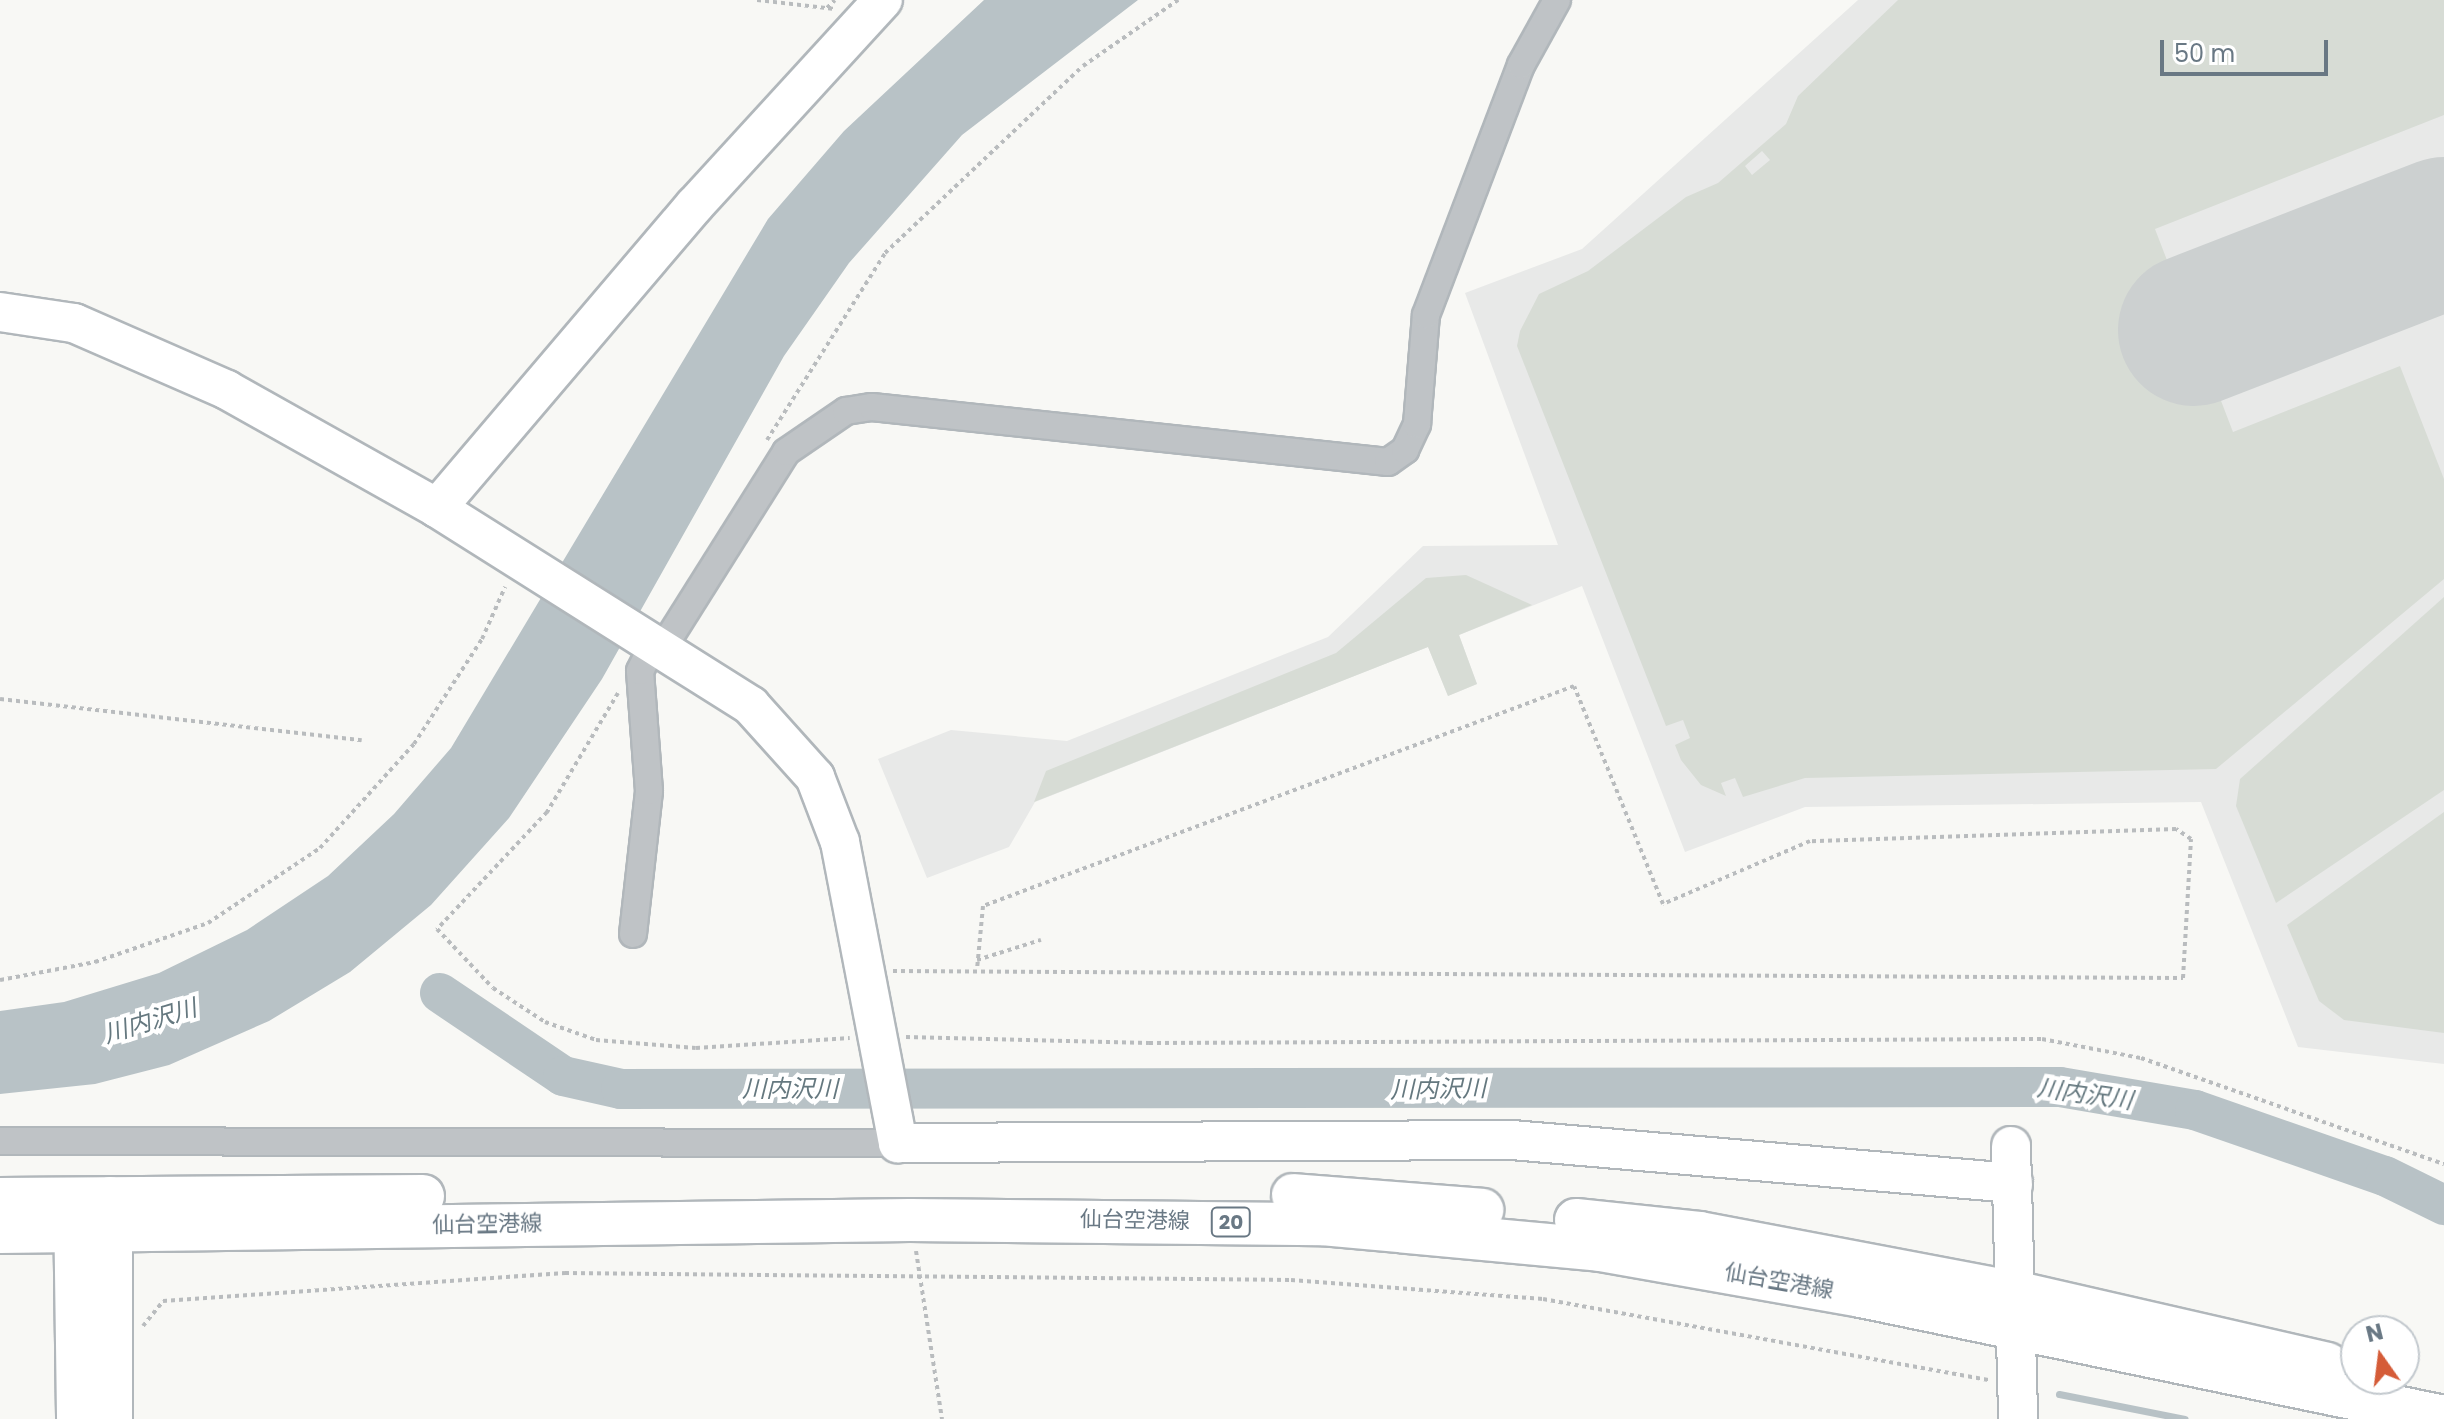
<!DOCTYPE html>
<meta charset="utf-8">
<style>
body{margin:0}
#map{position:relative;width:2444px;height:1419px;overflow:hidden;background:#f8f8f5;font-family:Poppins,"Noto Sans JP",sans-serif}
div>[style]{position:absolute}
.built>*{inset:0;background:#e8e9e8}
.green>*{inset:0;background:#d7dcd5}
.water>*{inset:0;background:#b8c2c6}
.stream>*{height:7px;margin:-3.5px;padding:0 3.5px;transform-origin:3.5px;border-radius:3.5px;background:#b8c2c6}
.river>*{height:40px;margin:-20px;padding:0 20px;transform-origin:20px;border-radius:20px;background:#b8c2c6}
.runway>*{height:152px;margin:-76px;padding:0 76px;transform-origin:76px;border-radius:76px;background:#ccd0d0}
.path>*{height:4px;margin-top:-2px;transform-origin:0;background:repeating-linear-gradient(90deg,#b9bcbe 0 4px,transparent 0 8px)}
.roads{filter:drop-shadow(2px 0 #b1b7bb) drop-shadow(-2px 0 #b1b7bb) drop-shadow(0 2px #b1b7bb) drop-shadow(0 -2px #b1b7bb)}
.street>*{height:26px;margin:-13px;padding:0 13px;transform-origin:13px;border-radius:13px;background:#bfc3c6}
.secondary>*{height:38px;margin:-19px;padding:0 19px;transform-origin:19px;border-radius:19px;background:#fff}
.primary>*{height:42px;margin:-21px;padding:0 21px;transform-origin:21px;border-radius:21px;background:#fff}
.highway>*{height:44px;margin:-22px;padding:0 22px;transform-origin:22px;border-radius:22px;background:#fff}
span{translate:-50% -50%;white-space:nowrap;text-align:center;line-height:1.15;-webkit-text-stroke:8px #fff;paint-order:stroke}
.shield-label span{padding:2px 6px;background:#fff;border:2px solid;border-radius:6px;-webkit-text-stroke-width:0}
.shield-label{font-size:20px;color:#697884;font-weight:700}
.street-label{font-size:22px;color:#697884}
.water-label{font-size:24px;color:#65787f;font-style:italic}
.north{position:absolute;left:2340px;top:1315px;width:80px;height:80px;box-sizing:border-box;background:#fff;border:2px solid #c3c9ce;border-radius:50%;rotate:346deg;font-size:22px;font-weight:700;line-height:32px;text-align:center;color:#697884}
.north::after{content:'';display:block;margin:auto;width:28px;height:36px;background:#d55c38;clip-path:polygon(50% 0,100% 100%,50% 72%,0 100%)}
.scale{position:absolute;left:2160px;top:40px;width:168px;height:36px;box-sizing:border-box;border:4px solid #697884;border-top:0;padding-left:10px;font-size:24px;line-height:28px;white-space:nowrap;color:#697884;-webkit-text-stroke:6px #fff;paint-order:stroke}
</style>
<div id="map">
<div class="built">
<i style="clip-path:polygon(1858px 0,2444px 0,2444px 1064px,2298px 1047px,2201px 802px,1805px 807px,1685px 852px,1582px 586px,1459px 635px,1477px 684px,1448px 696px,1428px 647px,1035px 802px,1009px 847px,927px 878px,878px 759px,951px 730px,1067px 741px,1328px 637px,1423px 546px,1558px 545px,1465px 293px,1582px 249px)"></i>
</div>
<div class="green">
<i style="clip-path:polygon(evenodd,1898px 0,2444px 0,2444px 115px,2155px 229px,2233px 432px,2400px 366px,2444px 479px,2444px 579px,2216px 769px,1805px 778px,1743px 797px,1735px 778px,1721px 783px,1726px 796px,1701px 785px,1681px 760px,1675px 745px,1690px 738px,1683px 720px,1666px 726px,1517px 346px,1520px 331px,1539px 294px,1588px 271px,1686px 197px,1718px 183px,1786px 124px,1798px 96px,1898px 0,1762px 151px,1770px 160px,1752px 175px,1745px 166px,1762px 151px)"></i>
<i style="clip-path:polygon(1466px 575px,1532px 605px,1459px 635px,1477px 684px,1448px 696px,1428px 647px,1034px 802px,1046px 771px,1336px 653px,1426px 578px)"></i>
<i style="clip-path:polygon(2444px 597px,2444px 790px,2276px 903px,2236px 806px,2240px 779px)"></i>
<i style="clip-path:polygon(2444px 812px,2444px 1033px,2344px 1020px,2319px 1001px,2287px 925px)"></i>
</div>
<div class="water">
<i style="clip-path:polygon(984px 0,1138px 0,962px 135px,849px 263px,784px 356px,602px 679px,509px 818px,431px 905px,350px 972px,269px 1021px,169px 1065px,95px 1084px,0 1094px,0 1011px,64px 1002px,159px 973px,247px 930px,328px 876px,394px 814px,451px 748px,768px 219px,844px 131px)"></i>
</div>
<div class="stream">
<i style="left:2059px;top:1394px;width:128px;rotate:11.2deg"></i>
</div>
<div class="river">
<i style="left:440px;top:993px;width:148px;rotate:34deg"></i>
<i style="left:563px;top:1076px;width:59px;rotate:12.6deg"></i>
<i style="left:621px;top:1089px;width:1439px;rotate:-0.08deg"></i>
<i style="left:2060px;top:1087px;width:137px;rotate:9.7deg"></i>
<i style="left:2195px;top:1110px;width:201px;rotate:19.2deg"></i>
<i style="left:2385px;top:1176px;width:66px;rotate:26.2deg"></i>
</div>
<div class="runway">
<i style="left:2194px;top:330px;width:268px;rotate:-21.2deg"></i>
</div>
<div class="path">
<i style="left:757px;top:0;width:78px;rotate:6.7deg"></i>
<i style="left:827px;top:8px;width:11px;rotate:-45deg"></i>
<i style="left:767px;top:440px;width:221px;rotate:-57.7deg"></i>
<i style="left:885px;top:253px;width:272px;rotate:-43.4deg"></i>
<i style="left:1083px;top:66px;width:116px;rotate:-34.8deg"></i>
<i style="left:618px;top:693px;width:139px;rotate:120.8deg"></i>
<i style="left:547px;top:812px;width:161px;rotate:133.2deg"></i>
<i style="left:437px;top:929px;width:81px;rotate:46.5deg"></i>
<i style="left:493px;top:988px;width:62px;rotate:33.2deg"></i>
<i style="left:545px;top:1022px;width:54px;rotate:19.4deg"></i>
<i style="left:596px;top:1040px;width:100px;rotate:4.6deg"></i>
<i style="left:696px;top:1048px;width:154px;rotate:-3.7deg"></i>
<i style="left:0;top:699px;width:364px;rotate:6.5deg"></i>
<i style="left:977px;top:960px;width:67px;rotate:-17.4deg"></i>
<i style="left:893px;top:971px;width:1290px;rotate:0.31deg"></i>
<i style="left:2183px;top:978px;width:139px;rotate:-86.7deg"></i>
<i style="left:2191px;top:839px;width:18px;rotate:-146deg"></i>
<i style="left:2176px;top:829px;width:366px;rotate:178.1deg"></i>
<i style="left:1810px;top:841px;width:160px;rotate:156.8deg"></i>
<i style="left:1663px;top:904px;width:235px;rotate:-112.2deg"></i>
<i style="left:1574px;top:686px;width:631px;rotate:159.58deg"></i>
<i style="left:983px;top:906px;width:64px;rotate:95.4deg"></i>
<i style="left:0;top:980px;width:97px;rotate:-10.7deg"></i>
<i style="left:95px;top:962px;width:120px;rotate:-19deg"></i>
<i style="left:208px;top:923px;width:135px;rotate:-33.8deg"></i>
<i style="left:320px;top:848px;width:140px;rotate:-47.9deg"></i>
<i style="left:414px;top:744px;width:125px;rotate:-57.1deg"></i>
<i style="left:482px;top:639px;width:57px;rotate:-66.1deg"></i>
<i style="left:906px;top:1037px;width:243px;rotate:1.4deg"></i>
<i style="left:1149px;top:1043px;width:893px;rotate:-0.26deg"></i>
<i style="left:2042px;top:1039px;width:101px;rotate:10.9deg"></i>
<i style="left:2141px;top:1058px;width:321px;rotate:19.3deg"></i>
<i style="left:916px;top:1251px;width:170px;rotate:81.2deg"></i>
<i style="left:143px;top:1326px;width:32px;rotate:-51deg"></i>
<i style="left:163px;top:1301px;width:403px;rotate:-4deg"></i>
<i style="left:565px;top:1273px;width:726px;rotate:0.55deg"></i>
<i style="left:1291px;top:1280px;width:253px;rotate:4.3deg"></i>
<i style="left:1543px;top:1299px;width:454px;rotate:10.3deg"></i>
</div>
<div class="roads">
<div class="street">
<i style="left:664px;top:646px;width:229px;rotate:-57.8deg"></i>
<i style="left:786px;top:452px;width:73px;rotate:-34.3deg"></i>
<i style="left:846px;top:411px;width:26px;rotate:-9deg"></i>
<i style="left:872px;top:407px;width:519px;rotate:6.08deg"></i>
<i style="left:1388px;top:462px;width:21px;rotate:-35deg"></i>
<i style="left:1405px;top:450px;width:29px;rotate:-65deg"></i>
<i style="left:1417px;top:424px;width:109px;rotate:-85.3deg"></i>
<i style="left:1426px;top:315px;width:267px;rotate:-69.2deg"></i>
<i style="left:1521px;top:65px;width:74px;rotate:-61deg"></i>
<i style="left:633px;top:934px;width:144px;rotate:-83.6deg"></i>
<i style="left:649px;top:791px;width:120px;rotate:-94.3deg"></i>
<i style="left:640px;top:671px;width:34px;rotate:-63deg"></i>
<i style="left:0;top:1141px;width:898px;rotate:0.13deg"></i>
</div>
<div class="secondary">
<i style="left:0;top:312px;width:75px;rotate:8.5deg"></i>
<i style="left:74px;top:323px;width:167px;rotate:23.6deg"></i>
<i style="left:227px;top:390px;width:241px;rotate:29.3deg"></i>
<i style="left:437px;top:508px;width:371px;rotate:32.2deg"></i>
<i style="left:751px;top:706px;width:96px;rotate:48deg"></i>
<i style="left:815px;top:777px;width:70px;rotate:69deg"></i>
<i style="left:840px;top:842px;width:307px;rotate:79.1deg"></i>
<i style="left:898px;top:1143px;width:614px;rotate:-0.28deg"></i>
<i style="left:1512px;top:1140px;width:503px;rotate:4.91deg"></i>
<i style="left:437px;top:508px;width:398px;rotate:-49.6deg"></i>
<i style="left:695px;top:205px;width:278px;rotate:-47.5deg"></i>
<i style="left:2011px;top:1146px;width:273px;rotate:88.5deg"></i>
</div>
<div class="primary">
<i style="left:1293px;top:1195px;width:190px;rotate:4.5deg"></i>
<i style="left:0;top:1199px;width:423px;rotate:-0.4deg"></i>
<i style="left:1576px;top:1220px;width:124px;rotate:6deg"></i>
<i style="left:1699px;top:1233px;width:325px;rotate:10.7deg"></i>
<i style="left:2018px;top:1293px;width:317px;rotate:12.9deg"></i>
<i style="left:0;top:1232px;width:910px;rotate:-0.76deg"></i>
<i style="left:910px;top:1220px;width:412px;rotate:0.6deg"></i>
<i style="left:1322px;top:1224px;width:279px;rotate:5.3deg"></i>
<i style="left:1600px;top:1250px;width:265px;rotate:10deg"></i>
<i style="left:1861px;top:1296px;width:595px;rotate:11.73deg"></i>
</div>
<div class="highway">
<i style="left:76px;top:1200px;width:219px;rotate:89.2deg"></i>
<i style="left:110px;top:1419px;width:220px;rotate:-90deg"></i>
</div>
</div>
<div class="shield-label">
<span style="left:1231px;top:1222px">20</span>
</div>
<div class="street-label">
<span style="left:1135px;top:1220px;rotate:1deg">仙台空港線</span>
<span style="left:487px;top:1224px;rotate:-1deg">仙台空港線</span>
<span style="left:1779px;top:1281px;rotate:10deg">仙台空港線</span>
</div>
<div class="water-label">
<span style="left:150px;top:1021px;rotate:-17deg">川内沢川</span>
<span style="left:790px;top:1089px">川内沢川</span>
<span style="left:1438px;top:1089px;rotate:-1deg">川内沢川</span>
<span style="left:2085px;top:1094px;rotate:8deg">川内沢川</span>
</div>
<div class="north">N</div>
<div class="scale">50 m</div>
</div>
